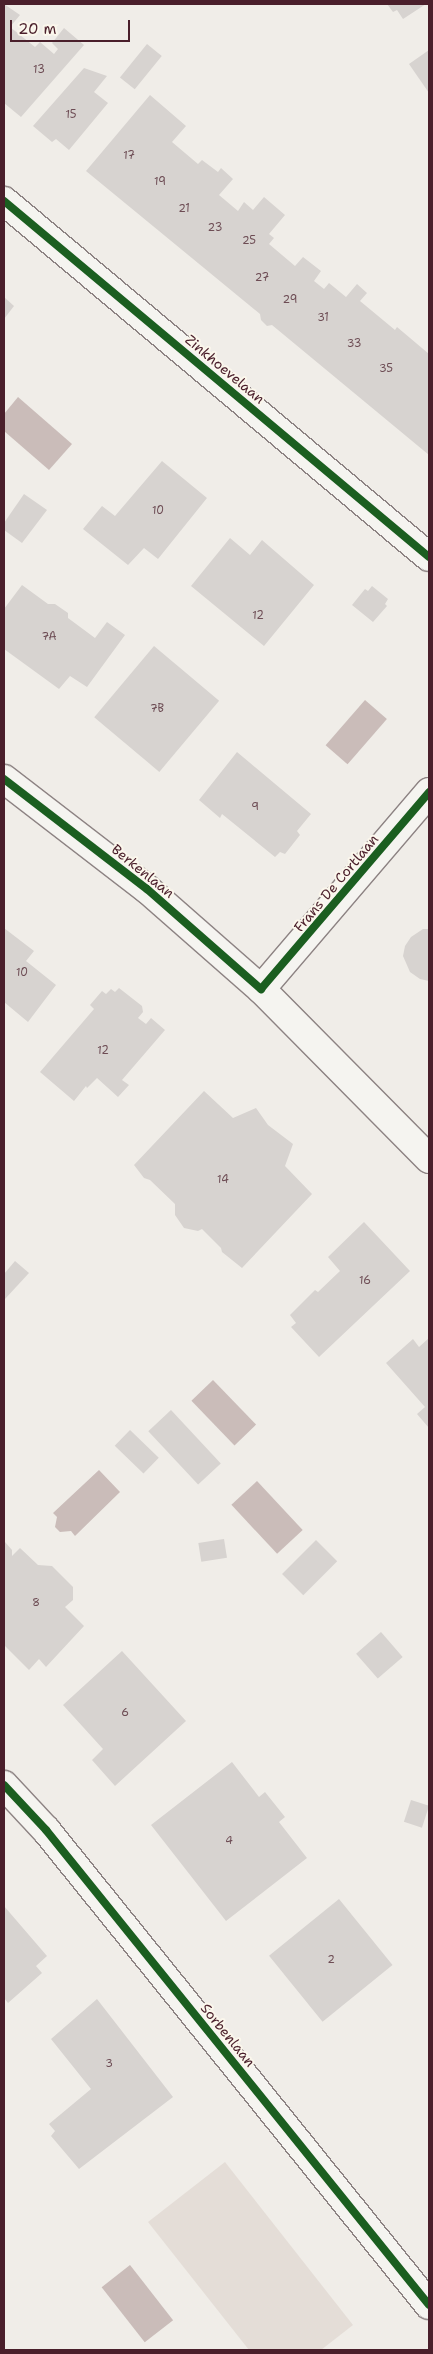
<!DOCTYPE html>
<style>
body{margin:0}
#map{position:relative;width:433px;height:2354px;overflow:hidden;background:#f0ede8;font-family:"Shantell Sans",sans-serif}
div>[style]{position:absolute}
.green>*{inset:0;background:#e4ddd7}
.water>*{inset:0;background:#cabcb9;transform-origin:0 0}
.building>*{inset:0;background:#d7d3d0;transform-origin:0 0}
.roads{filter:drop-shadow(1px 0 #8d8383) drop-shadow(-1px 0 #8d8383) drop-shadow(0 1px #8d8383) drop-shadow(0 -1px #8d8383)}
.street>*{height:28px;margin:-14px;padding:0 14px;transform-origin:14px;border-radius:14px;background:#f5f4f0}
.cycleway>*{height:8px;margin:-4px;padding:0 4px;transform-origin:4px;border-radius:4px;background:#1b5e20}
span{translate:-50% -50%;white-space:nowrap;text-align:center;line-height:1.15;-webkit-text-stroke:4px #fbf7ec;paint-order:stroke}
.number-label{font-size:11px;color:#6d4c54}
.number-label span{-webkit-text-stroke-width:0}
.street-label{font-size:14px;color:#4a1f2b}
.frame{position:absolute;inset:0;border:5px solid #4a1f2b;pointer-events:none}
.scale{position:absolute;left:10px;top:20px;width:120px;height:22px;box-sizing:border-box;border:2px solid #4a1f2b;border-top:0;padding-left:6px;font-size:15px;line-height:18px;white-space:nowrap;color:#4a1f2b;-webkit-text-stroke:4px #fbf7ec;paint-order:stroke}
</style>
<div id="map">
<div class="green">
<i style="clip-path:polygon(225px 2162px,353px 2325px,321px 2350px,249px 2350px,148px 2222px)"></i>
</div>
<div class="water">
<i style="clip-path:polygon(18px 397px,72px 444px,49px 470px,4px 431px,4px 414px)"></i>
<i style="left:365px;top:700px;width:29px;height:60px;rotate:41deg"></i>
<i style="left:213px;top:1380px;width:62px;height:30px;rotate:46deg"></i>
<i style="clip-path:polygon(99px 1470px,120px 1492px,75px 1536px,71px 1531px,60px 1532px,55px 1527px,57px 1517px,53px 1513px)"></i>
<i style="left:257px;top:1481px;width:67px;height:35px;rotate:47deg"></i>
<i style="left:130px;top:2265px;width:70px;height:36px;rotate:52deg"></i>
</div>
<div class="building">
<i style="clip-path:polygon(4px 4px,20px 15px,10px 27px,35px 47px,40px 42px,54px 54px,58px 49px,52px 43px,64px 28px,84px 45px,21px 117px,4px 103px)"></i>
<i style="clip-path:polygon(387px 4px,426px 4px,403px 19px,397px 10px,393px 12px)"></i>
<i style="left:147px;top:44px;width:19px;height:43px;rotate:39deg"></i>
<i style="clip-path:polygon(429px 50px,429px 93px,409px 64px)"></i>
<i style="clip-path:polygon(84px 68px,107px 76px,94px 92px,108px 103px,69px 150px,56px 139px,52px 142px,33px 126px)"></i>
<i style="clip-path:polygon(150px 95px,186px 126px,172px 142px,198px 164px,202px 160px,218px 172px,221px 168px,233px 179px,219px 195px,238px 211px,244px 202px,253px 210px,264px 197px,285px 215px,269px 234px,274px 238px,269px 244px,295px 266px,303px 257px,321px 271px,314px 281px,324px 289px,329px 283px,346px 297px,357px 284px,367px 293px,360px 301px,395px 330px,397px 327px,429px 354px,429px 455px,272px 325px,267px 326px,261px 320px,260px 314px,86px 171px)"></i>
<i style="clip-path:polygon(4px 297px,14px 306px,4px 319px)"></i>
<i style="clip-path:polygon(162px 461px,207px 498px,158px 559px,144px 548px,128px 565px,83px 529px,102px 506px,115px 516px)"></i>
<i style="clip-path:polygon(24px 494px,47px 510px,22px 543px,4px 530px,4px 523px)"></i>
<i style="clip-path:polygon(230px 538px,250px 555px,262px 540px,314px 585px,264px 646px,191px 586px)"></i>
<i style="clip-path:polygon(22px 585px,48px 604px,55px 604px,68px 613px,68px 618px,95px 638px,107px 622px,125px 635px,87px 687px,70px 676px,59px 689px,4px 649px,4px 609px)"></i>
<i style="clip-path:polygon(372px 586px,388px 599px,385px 604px,387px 606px,373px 622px,352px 605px,365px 589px,368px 591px)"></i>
<i style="left:154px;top:646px;width:85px;height:93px;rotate:40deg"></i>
<i style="clip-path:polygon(237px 752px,311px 814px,297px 831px,300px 835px,285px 854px,280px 852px,275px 857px,222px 814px,220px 818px,199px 800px)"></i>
<i style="clip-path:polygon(4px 928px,34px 951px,26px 961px,56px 985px,28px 1022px,4px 1002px)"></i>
<i style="clip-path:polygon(423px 929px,429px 929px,429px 981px,420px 979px,410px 972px,403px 956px,405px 946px,411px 937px)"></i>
<i style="clip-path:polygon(119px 988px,142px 1006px,143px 1012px,138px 1018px,146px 1024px,151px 1018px,165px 1030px,122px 1080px,129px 1085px,118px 1097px,97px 1078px,87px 1088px,86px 1086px,74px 1101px,40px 1072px,94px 1009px,90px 1005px,102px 991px,106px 994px,111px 989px,115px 992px)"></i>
<i style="clip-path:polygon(204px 1091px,233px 1118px,256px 1108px,268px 1125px,293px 1144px,285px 1166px,312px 1194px,242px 1268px,222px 1252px,221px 1248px,202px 1229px,198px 1231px,184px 1228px,175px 1215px,175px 1204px,150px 1180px,144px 1178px,134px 1165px)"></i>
<i style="clip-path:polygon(364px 1222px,410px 1271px,319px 1357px,291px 1327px,296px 1323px,290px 1315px,315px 1290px,318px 1292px,340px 1271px,328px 1257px)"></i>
<i style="clip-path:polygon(15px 1261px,29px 1273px,5px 1299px,4px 1274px)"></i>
<i style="clip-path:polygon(429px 1338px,429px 1428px,417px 1414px,425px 1407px,386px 1363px,413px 1339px,419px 1347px)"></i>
<i style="left:171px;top:1410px;width:73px;height:31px;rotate:47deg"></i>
<i style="left:130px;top:1430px;width:40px;height:22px;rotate:44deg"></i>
<i style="left:224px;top:1539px;width:19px;height:26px;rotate:81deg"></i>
<i style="left:316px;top:1540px;width:30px;height:48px;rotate:45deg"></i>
<i style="clip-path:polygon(5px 1542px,12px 1550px,12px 1556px,20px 1548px,38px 1565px,52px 1566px,73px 1587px,73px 1600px,65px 1607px,84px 1626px,46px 1667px,39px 1659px,29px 1670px,4px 1645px)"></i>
<i style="left:381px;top:1632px;width:33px;height:33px;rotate:49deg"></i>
<i style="clip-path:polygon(122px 1651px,186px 1721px,115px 1786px,92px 1760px,103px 1749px,63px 1705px)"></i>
<i style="clip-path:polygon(232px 1762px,259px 1797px,265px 1792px,285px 1817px,279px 1822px,307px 1858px,226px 1921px,151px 1825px)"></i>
<i style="left:411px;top:1800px;width:19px;height:23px;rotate:18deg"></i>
<i style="left:339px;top:1899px;width:85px;height:90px;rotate:51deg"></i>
<i style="clip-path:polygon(4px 1906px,47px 1956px,36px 1966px,42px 1973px,8px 2003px,4px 1998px)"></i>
<i style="clip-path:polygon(97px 1999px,173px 2097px,79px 2169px,51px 2136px,55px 2131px,49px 2124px,91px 2089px,51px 2039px)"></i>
</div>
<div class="roads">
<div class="street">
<i style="left:4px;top:201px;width:554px;rotate:39.95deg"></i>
<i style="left:4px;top:779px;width:180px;rotate:37.6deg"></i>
<i style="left:147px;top:889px;width:152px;rotate:41.3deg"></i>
<i style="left:261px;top:989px;width:239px;rotate:45.3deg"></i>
<i style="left:261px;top:989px;width:259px;rotate:-49.5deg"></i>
<i style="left:4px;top:1785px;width:62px;rotate:47deg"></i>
<i style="left:46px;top:1830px;width:610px;rotate:51.12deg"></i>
</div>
</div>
<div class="cycleway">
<i style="left:4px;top:201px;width:554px;rotate:39.95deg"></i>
<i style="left:4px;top:779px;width:180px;rotate:37.6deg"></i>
<i style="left:147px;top:889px;width:152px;rotate:41.3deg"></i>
<i style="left:261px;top:989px;width:259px;rotate:-49.5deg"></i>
<i style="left:4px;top:1785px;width:62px;rotate:47deg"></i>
<i style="left:46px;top:1830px;width:610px;rotate:51.12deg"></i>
</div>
<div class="number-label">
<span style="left:39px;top:70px">13</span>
<span style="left:71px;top:115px">15</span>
<span style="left:129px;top:156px">17</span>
<span style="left:160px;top:182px">19</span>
<span style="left:184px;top:209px">21</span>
<span style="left:215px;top:228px">23</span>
<span style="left:249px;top:241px">25</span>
<span style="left:262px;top:278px">27</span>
<span style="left:290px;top:300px">29</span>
<span style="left:323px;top:318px">31</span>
<span style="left:354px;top:344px">33</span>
<span style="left:386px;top:369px">35</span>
<span style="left:158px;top:511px">10</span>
<span style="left:258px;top:616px">12</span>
<span style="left:49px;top:637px">7A</span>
<span style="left:157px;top:709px">7B</span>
<span style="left:255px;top:807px">9</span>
<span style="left:22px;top:973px">10</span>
<span style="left:103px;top:1051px">12</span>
<span style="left:223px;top:1180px">14</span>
<span style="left:365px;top:1281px">16</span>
<span style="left:36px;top:1603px">8</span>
<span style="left:125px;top:1713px">6</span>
<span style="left:229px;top:1841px">4</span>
<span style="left:331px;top:1960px">2</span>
<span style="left:109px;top:2064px">3</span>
</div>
<div class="street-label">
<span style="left:225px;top:369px;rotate:40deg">Zinkhoevelaan</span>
<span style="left:143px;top:871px;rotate:39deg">Berkenlaan</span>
<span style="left:336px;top:883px;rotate:-50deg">Frans De Cortlaan</span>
<span style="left:228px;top:2035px;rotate:51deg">Sorbenlaan</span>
</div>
<div class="frame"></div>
<div class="scale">20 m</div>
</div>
